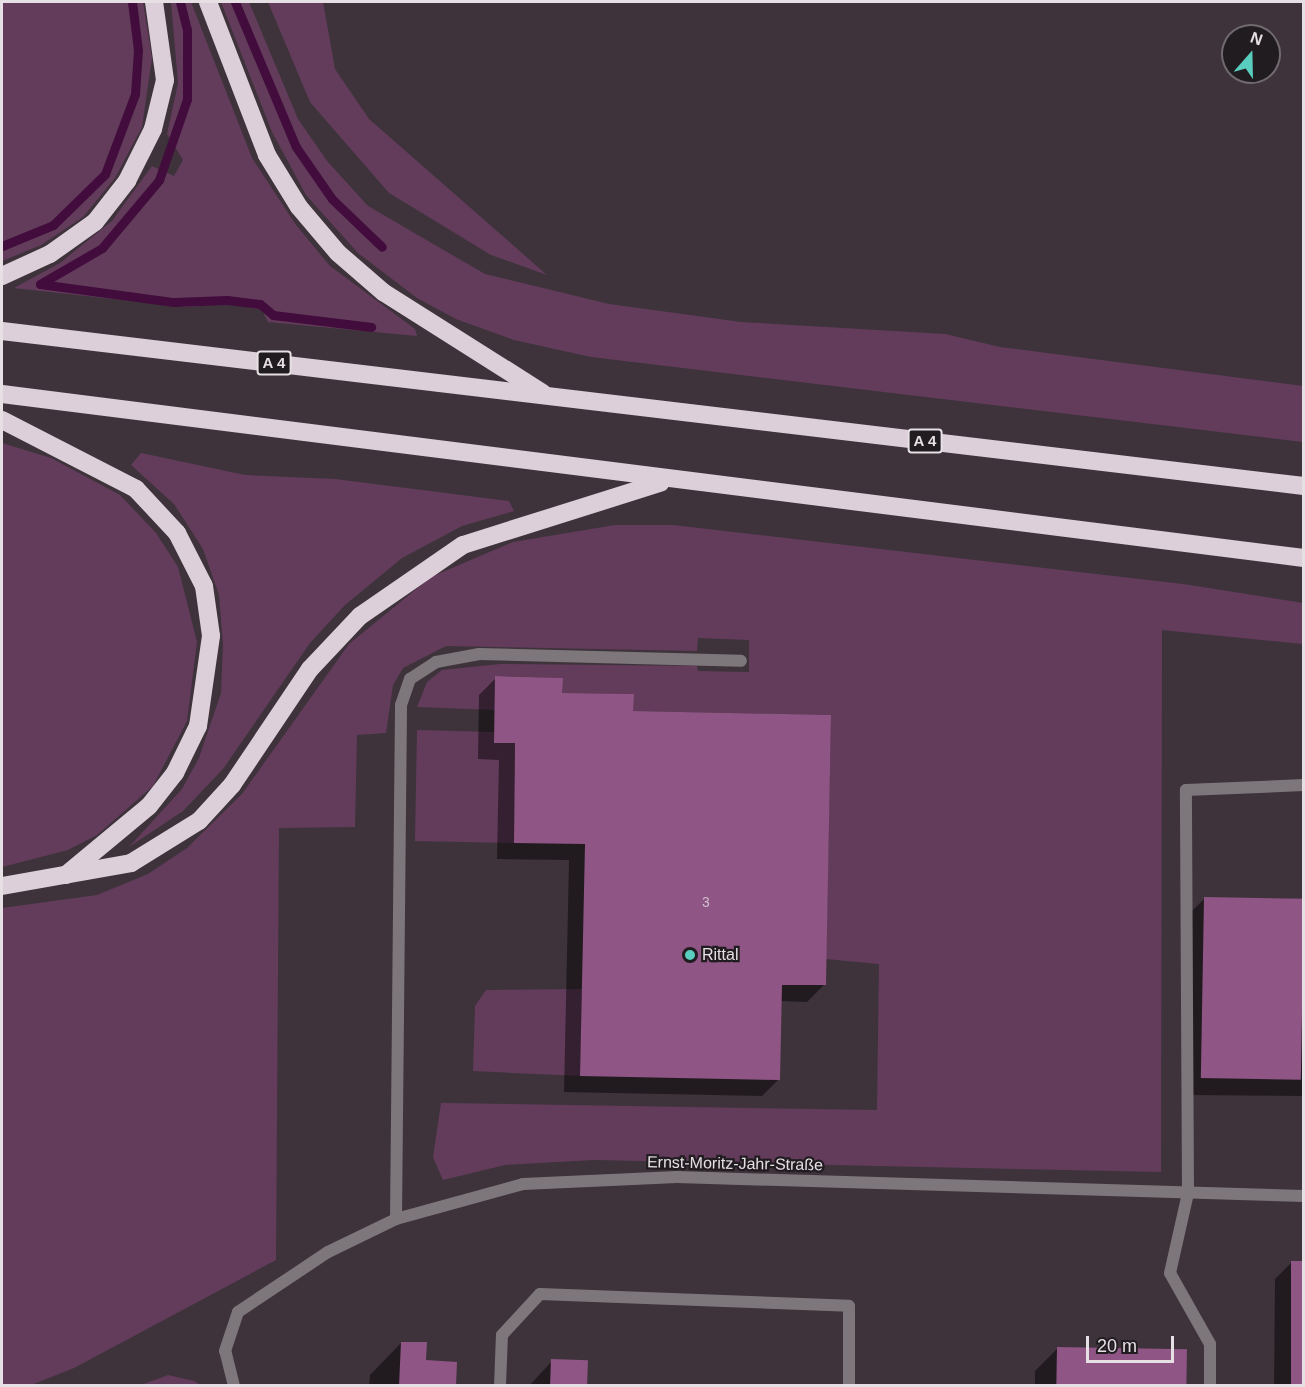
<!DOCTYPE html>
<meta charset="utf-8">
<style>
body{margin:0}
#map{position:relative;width:1305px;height:1387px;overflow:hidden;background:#3e333b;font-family:Arial,sans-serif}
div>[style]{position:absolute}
.green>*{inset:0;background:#633c5c}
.shadow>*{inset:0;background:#0007}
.stream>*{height:9px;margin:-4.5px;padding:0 4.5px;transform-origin:4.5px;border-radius:4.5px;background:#420d3c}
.building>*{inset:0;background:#8f5585;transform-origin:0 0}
.service>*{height:12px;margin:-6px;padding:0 6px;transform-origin:6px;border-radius:6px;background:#7d777b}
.minor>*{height:12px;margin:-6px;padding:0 6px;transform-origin:6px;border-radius:6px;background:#7d777b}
.motorway>*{height:18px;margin:-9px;padding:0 9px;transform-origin:9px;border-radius:9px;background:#ddcfda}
.dots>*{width:16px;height:16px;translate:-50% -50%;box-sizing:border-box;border:3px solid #211c20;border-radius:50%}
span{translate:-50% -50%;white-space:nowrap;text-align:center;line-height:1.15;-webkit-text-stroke:4.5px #211c20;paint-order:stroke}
.number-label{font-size:14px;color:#d0bccc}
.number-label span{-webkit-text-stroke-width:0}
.shield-label span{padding:2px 4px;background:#211c20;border:2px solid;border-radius:4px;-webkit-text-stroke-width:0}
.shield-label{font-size:15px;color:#e6dfe4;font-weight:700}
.poi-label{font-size:16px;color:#e6dfe4}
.left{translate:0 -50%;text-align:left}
.street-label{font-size:16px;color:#e6dfe4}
.frame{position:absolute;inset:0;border:3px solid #e6dfe4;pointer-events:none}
.north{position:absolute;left:1221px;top:24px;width:60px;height:60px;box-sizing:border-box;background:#211c20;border:2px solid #706a6e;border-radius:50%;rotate:20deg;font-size:16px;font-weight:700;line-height:24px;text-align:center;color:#e6dfe4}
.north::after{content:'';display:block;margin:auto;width:21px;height:27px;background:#59cebe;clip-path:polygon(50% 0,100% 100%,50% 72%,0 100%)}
.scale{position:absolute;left:1086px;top:1336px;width:88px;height:27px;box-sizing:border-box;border:3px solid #e6dfe4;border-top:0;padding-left:8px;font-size:18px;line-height:21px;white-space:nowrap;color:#e6dfe4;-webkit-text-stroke:4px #211c20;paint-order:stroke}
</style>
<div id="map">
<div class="green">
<i style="clip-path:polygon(2px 2px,143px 2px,152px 58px,142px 127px,115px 178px,83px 217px,41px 245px,2px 261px)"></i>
<i style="clip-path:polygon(171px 2px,191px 2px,252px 158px,296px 225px,330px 266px,415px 329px,417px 336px,268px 322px,262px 310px,230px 304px,186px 307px,14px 288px,60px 263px,112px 221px,152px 166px,174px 176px,183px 160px,167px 134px,178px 83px)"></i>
<i style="clip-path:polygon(221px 2px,249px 2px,298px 119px,327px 161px,368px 206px,485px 274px,609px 304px,741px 322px,945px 334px,1000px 347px,1303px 386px,1303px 442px,591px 357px,514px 340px,456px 319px,417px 298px,358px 253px,306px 195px,272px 132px)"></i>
<i style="clip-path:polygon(268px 2px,323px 2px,335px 69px,369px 119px,547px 275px,491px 255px,389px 193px,310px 102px)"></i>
<i style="clip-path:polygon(2px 443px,51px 458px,120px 495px,156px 533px,178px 567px,197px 642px,187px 721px,153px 786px,97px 835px,68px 850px,2px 867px)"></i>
<i style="clip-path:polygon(141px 453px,245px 475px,335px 479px,509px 501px,514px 511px,462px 526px,402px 558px,345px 605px,310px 643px,223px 769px,183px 811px,129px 847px,182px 789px,199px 758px,221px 693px,223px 645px,219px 595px,203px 549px,174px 504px,131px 465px)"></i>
<i style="clip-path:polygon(615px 525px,673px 525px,1183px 584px,1303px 603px,1303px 644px,1162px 630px,1161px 1172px,594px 1160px,505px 1165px,443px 1180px,433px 1157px,441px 1103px,877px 1110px,879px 964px,826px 959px,831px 715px,633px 711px,633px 694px,562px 693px,562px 678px,496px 676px,495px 710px,417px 707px,427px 682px,442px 670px,500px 664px,697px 666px,698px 671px,749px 672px,749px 640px,698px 638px,697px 651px,446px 646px,403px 668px,393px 685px,386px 733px,357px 735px,355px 827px,279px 828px,276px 1260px,74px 1368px,31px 1385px,2px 1385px,2px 908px,97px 895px,148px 874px,187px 848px,242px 794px,349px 644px,431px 577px,513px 542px)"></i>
<i style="clip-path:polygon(417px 730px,494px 732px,494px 743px,515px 743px,514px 843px,415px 841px)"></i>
<i style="clip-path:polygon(582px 989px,580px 1076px,473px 1071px,475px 1006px,486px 990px)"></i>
<i style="clip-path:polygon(168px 1375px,194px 1381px,200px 1385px,141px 1385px)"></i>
</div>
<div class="shadow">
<i style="clip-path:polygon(496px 678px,632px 712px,824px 985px,807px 1002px,780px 1001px,779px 1079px,762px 1096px,564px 1092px,569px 860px,497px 859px,499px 760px,478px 759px,479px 695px)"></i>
<i style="clip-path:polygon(1205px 898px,1304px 901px,1304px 1096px,1188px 1095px,1188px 915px)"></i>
<i style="clip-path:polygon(1292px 1262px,1304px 1386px,1274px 1386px,1275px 1279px)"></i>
<i style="clip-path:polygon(401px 1343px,455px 1386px,369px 1386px,370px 1375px)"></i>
<i style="clip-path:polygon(1057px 1349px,1185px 1386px,1035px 1386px,1035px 1371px)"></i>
<i style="clip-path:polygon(552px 1361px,586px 1386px,529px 1386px)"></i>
</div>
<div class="stream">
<i style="left:235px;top:2px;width:157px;rotate:67.2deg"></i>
<i style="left:296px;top:147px;width:63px;rotate:55.3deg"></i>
<i style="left:332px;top:199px;width:69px;rotate:43.8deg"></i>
<i style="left:2px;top:246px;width:55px;rotate:-22.4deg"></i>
<i style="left:53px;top:225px;width:73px;rotate:-44.4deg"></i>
<i style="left:105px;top:174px;width:85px;rotate:-69.4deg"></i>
<i style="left:135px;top:94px;width:44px;rotate:-86.1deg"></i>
<i style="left:138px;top:50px;width:48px;rotate:-97.1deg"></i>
<i style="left:40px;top:284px;width:72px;rotate:-30.1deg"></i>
<i style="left:102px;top:248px;width:89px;rotate:-50deg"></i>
<i style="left:159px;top:180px;width:86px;rotate:-70.9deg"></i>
<i style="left:187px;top:99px;width:69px;rotate:-90deg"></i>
<i style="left:187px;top:30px;width:29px;rotate:-104deg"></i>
<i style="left:40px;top:284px;width:135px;rotate:7.7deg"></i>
<i style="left:174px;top:302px;width:53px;rotate:-2.2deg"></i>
<i style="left:227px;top:300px;width:33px;rotate:7deg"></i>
<i style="left:260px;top:304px;width:17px;rotate:40deg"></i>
<i style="left:273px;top:315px;width:99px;rotate:7deg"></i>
</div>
<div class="building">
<i style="clip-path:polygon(495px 676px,563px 678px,562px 693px,634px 694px,633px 711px,831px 715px,826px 985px,782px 985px,780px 1080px,580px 1076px,585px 844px,514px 843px,515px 743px,494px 743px)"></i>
<i style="left:1204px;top:897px;width:100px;height:181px;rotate:1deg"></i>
<i style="left:1291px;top:1261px;width:13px;height:125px"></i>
<i style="clip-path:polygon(401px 1342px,427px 1342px,426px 1360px,457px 1362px,456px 1386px,399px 1386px)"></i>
<i style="left:1057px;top:1347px;width:130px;height:39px;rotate:1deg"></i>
<i style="left:551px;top:1359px;width:37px;height:27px;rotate:2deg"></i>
</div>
<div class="service">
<i style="left:396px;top:1219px;width:514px;rotate:-89.44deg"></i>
<i style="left:401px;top:705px;width:28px;rotate:-71deg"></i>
<i style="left:410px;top:679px;width:31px;rotate:-33deg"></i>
<i style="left:436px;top:662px;width:44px;rotate:-10.5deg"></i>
<i style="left:479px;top:654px;width:262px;rotate:1.5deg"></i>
<i style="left:500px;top:1386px;width:51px;rotate:-87.8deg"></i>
<i style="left:502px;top:1335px;width:56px;rotate:-47.2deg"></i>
<i style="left:540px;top:1294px;width:309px;rotate:2.2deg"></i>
<i style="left:849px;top:1306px;width:80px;rotate:90deg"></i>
<i style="left:1210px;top:1386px;width:42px;rotate:-90deg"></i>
<i style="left:1210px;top:1344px;width:81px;rotate:-119.4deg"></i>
<i style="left:1170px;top:1273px;width:82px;rotate:-77.3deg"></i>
<i style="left:1188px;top:1193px;width:403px;rotate:-90.3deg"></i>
<i style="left:1186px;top:790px;width:118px;rotate:-2.4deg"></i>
</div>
<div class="minor">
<i style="left:234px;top:1386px;width:36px;rotate:-104deg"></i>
<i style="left:225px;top:1351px;width:41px;rotate:-71.6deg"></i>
<i style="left:238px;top:1312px;width:108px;rotate:-33.7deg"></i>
<i style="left:328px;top:1252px;width:76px;rotate:-25.9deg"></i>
<i style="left:396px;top:1219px;width:132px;rotate:-15.4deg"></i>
<i style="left:523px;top:1184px;width:154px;rotate:-2.6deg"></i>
<i style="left:677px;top:1177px;width:627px;rotate:1.74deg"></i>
</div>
<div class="motorway">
<i style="left:208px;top:2px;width:164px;rotate:68.9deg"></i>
<i style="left:267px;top:155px;width:61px;rotate:58.4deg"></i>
<i style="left:299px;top:207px;width:60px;rotate:49.7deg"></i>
<i style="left:338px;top:253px;width:60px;rotate:40.9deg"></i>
<i style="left:383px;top:292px;width:189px;rotate:32.3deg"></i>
<i style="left:2px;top:276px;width:53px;rotate:-24.6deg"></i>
<i style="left:50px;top:254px;width:55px;rotate:-35.4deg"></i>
<i style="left:95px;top:222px;width:52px;rotate:-52deg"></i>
<i style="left:127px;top:181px;width:58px;rotate:-63.4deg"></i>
<i style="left:153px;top:129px;width:50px;rotate:-76.2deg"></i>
<i style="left:165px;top:80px;width:79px;rotate:-98deg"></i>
<i style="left:2px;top:331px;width:1311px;rotate:6.79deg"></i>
<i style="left:2px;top:394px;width:1312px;rotate:7.18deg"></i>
<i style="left:2px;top:420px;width:151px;rotate:27.2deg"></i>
<i style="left:136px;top:489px;width:60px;rotate:47deg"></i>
<i style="left:177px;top:533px;width:59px;rotate:63deg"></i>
<i style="left:204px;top:586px;width:50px;rotate:82deg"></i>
<i style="left:211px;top:636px;width:91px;rotate:98.2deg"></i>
<i style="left:198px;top:726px;width:52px;rotate:116.1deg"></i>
<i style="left:175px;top:773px;width:42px;rotate:128.2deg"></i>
<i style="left:149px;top:806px;width:108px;rotate:140.3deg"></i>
<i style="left:2px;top:886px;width:131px;rotate:-10.1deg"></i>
<i style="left:131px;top:863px;width:80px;rotate:-31.7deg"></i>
<i style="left:199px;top:821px;width:49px;rotate:-47.5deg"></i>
<i style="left:232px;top:785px;width:140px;rotate:-56.1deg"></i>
<i style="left:310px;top:669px;width:73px;rotate:-46.7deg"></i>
<i style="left:360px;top:616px;width:125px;rotate:-34.6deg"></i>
<i style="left:463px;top:545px;width:207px;rotate:-17.5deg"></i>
</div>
<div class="dots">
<i style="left:690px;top:955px;background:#59cebe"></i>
</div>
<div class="number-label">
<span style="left:706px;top:902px">3</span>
</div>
<div class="shield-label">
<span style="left:274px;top:363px">A 4</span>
<span style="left:925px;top:441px">A 4</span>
</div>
<div class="poi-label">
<span class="left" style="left:702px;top:955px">Rittal</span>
</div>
<div class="street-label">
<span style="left:735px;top:1164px;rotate:1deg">Ernst-Moritz-Jahr-Straße</span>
</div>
<div class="frame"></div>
<div class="north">N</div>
<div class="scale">20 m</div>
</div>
